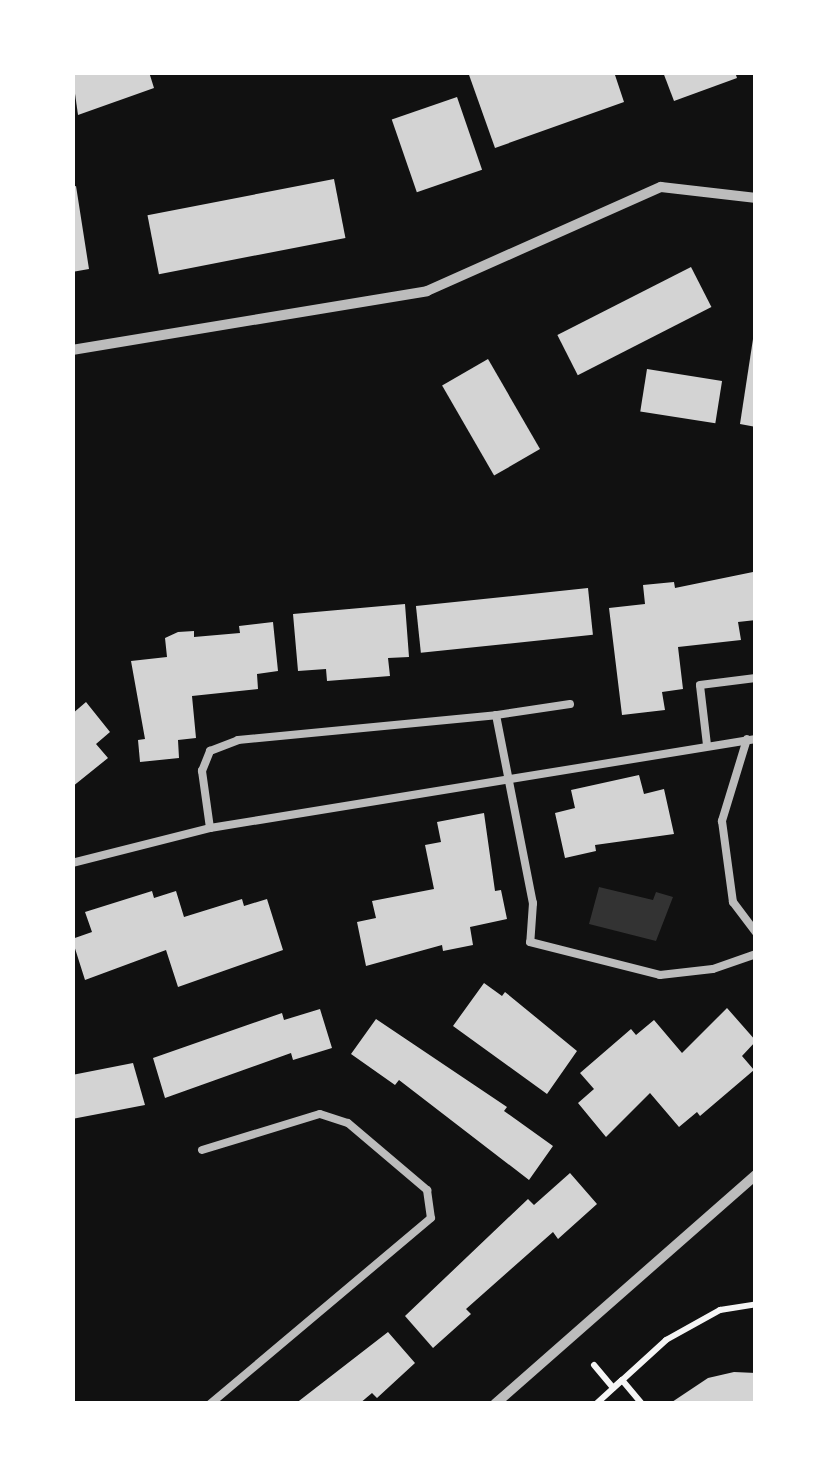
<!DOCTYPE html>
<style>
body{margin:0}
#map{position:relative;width:828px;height:1476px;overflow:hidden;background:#111;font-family:"Titillium Web",sans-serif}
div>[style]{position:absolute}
.water>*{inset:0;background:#333}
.building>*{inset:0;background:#d3d3d3;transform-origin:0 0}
.path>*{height:6px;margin:-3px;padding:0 3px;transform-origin:3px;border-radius:3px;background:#f5f5f5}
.service>*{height:8px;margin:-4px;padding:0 4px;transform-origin:4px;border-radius:4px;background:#bcbcbc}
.minor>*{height:10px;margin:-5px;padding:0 5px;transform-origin:5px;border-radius:5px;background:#bcbcbc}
span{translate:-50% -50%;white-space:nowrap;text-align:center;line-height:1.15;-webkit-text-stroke:8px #fff;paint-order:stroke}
.frame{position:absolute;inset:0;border:75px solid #fff;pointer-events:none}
</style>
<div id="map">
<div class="water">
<i style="clip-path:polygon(599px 887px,653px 900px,656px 892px,673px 897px,656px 941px,589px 924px)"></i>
</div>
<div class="building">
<i style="clip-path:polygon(72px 72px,149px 72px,154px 88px,78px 115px)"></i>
<i style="clip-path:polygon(468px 72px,614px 72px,624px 102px,495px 148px)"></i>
<i style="clip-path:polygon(663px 72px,735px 72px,737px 78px,674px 101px)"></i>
<i style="left:457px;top:97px;width:77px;height:69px;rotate:71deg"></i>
<i style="left:334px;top:179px;width:60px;height:190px;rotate:79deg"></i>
<i style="clip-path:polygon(76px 186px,89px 269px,72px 272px,72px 187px)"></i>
<i style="left:691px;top:267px;width:45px;height:150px;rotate:63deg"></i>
<i style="clip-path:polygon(753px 339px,756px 339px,756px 427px,740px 424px)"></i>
<i style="left:488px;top:359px;width:104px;height:53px;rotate:60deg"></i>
<i style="left:647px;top:369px;width:76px;height:43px;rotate:9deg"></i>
<i style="clip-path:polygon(753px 572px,756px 620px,738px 622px,741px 640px,678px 647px,683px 689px,662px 692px,665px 710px,622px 715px,609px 608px,645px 604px,643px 585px,674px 582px,675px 588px)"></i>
<i style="left:588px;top:588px;width:47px;height:173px;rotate:84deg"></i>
<i style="clip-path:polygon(405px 604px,409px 657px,388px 658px,390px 676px,327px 681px,326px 669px,298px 671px,293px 614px)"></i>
<i style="clip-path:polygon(273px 622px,278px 671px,257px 674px,258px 689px,192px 696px,196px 738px,178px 740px,179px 758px,140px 762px,138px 740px,145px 739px,131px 661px,167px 657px,165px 638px,178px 632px,194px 631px,194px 637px,240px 633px,239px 626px)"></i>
<i style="clip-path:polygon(86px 702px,110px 732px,96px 744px,108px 758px,72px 787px,72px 714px)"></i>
<i style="clip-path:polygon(639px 775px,644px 794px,664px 789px,674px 834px,595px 845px,596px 851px,565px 858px,555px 813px,575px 808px,571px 790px)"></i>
<i style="clip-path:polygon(484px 813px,495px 891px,501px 890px,507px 919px,470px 927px,473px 945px,443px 951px,442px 945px,366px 966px,357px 922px,376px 918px,372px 901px,434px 889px,425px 845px,441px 842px,437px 822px)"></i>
<i style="clip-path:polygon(152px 891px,154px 898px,176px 891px,184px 917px,242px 899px,244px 906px,267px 899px,283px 950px,178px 987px,166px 950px,85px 980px,72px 939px,92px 932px,85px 912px)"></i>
<i style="clip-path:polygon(484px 983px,502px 996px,505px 992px,577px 1051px,547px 1094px,453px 1026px)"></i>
<i style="clip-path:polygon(727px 1008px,756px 1041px,742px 1056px,754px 1070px,700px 1116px,697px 1112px,679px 1127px,650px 1093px,606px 1137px,578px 1103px,594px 1089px,580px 1073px,631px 1029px,636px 1035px,654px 1020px,682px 1053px)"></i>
<i style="clip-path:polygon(320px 1009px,332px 1048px,293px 1060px,291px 1053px,165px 1098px,153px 1058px,282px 1013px,284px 1020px)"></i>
<i style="clip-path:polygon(376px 1019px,507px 1107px,504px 1111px,553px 1146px,529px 1180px,399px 1080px,395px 1085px,351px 1054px)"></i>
<i style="clip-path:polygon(133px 1063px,145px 1105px,72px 1119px,72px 1075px)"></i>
<i style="clip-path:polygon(570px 1173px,597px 1204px,558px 1239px,553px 1232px,466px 1309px,471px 1314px,433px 1348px,405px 1316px,528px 1199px,534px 1205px)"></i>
<i style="clip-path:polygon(388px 1332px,415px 1363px,377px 1398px,372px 1393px,359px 1404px,295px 1404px)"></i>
<i style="clip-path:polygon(734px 1372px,756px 1373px,756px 1404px,669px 1404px,708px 1378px)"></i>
</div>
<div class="path">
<i style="left:594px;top:1365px;width:30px;rotate:50deg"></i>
<i style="left:613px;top:1388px;width:12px;rotate:-42deg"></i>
<i style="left:622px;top:1380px;width:31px;rotate:50deg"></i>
<i style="left:596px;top:1404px;width:95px;rotate:-42.4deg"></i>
<i style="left:666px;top:1340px;width:62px;rotate:-29.1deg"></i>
<i style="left:720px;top:1310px;width:36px;rotate:-9deg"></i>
</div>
<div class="service">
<i style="left:570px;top:704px;width:75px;rotate:171.5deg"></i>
<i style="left:496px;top:715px;width:192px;rotate:78.9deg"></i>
<i style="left:533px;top:903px;width:39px;rotate:94deg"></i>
<i style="left:530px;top:942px;width:134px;rotate:14.2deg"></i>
<i style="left:660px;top:975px;width:53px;rotate:-6.5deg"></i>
<i style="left:713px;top:969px;width:46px;rotate:-19.2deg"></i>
<i style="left:747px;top:739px;width:86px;rotate:107deg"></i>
<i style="left:722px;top:821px;width:82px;rotate:82.3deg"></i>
<i style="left:733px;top:902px;width:39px;rotate:53deg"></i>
<i style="left:707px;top:745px;width:60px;rotate:-96.7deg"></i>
<i style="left:700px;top:685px;width:56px;rotate:-7.1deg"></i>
<i style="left:210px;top:828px;width:58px;rotate:-98deg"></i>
<i style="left:202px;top:771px;width:22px;rotate:-68deg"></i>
<i style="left:210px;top:751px;width:30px;rotate:-21deg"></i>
<i style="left:238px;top:740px;width:259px;rotate:-5.5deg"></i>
<i style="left:72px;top:863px;width:142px;rotate:-14.2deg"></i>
<i style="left:210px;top:828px;width:553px;rotate:-9.26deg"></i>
<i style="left:202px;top:1150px;width:123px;rotate:-17deg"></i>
<i style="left:320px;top:1114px;width:29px;rotate:18deg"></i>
<i style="left:348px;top:1123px;width:104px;rotate:40.3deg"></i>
<i style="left:427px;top:1190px;width:28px;rotate:82deg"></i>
<i style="left:431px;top:1218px;width:289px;rotate:139.9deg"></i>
</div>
<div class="minor">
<i style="left:72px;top:350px;width:360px;rotate:-9.4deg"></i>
<i style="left:427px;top:291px;width:256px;rotate:-24deg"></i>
<i style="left:661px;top:187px;width:96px;rotate:6.6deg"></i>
<i style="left:495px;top:1404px;width:347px;rotate:-41.3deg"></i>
</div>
<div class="frame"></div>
</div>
